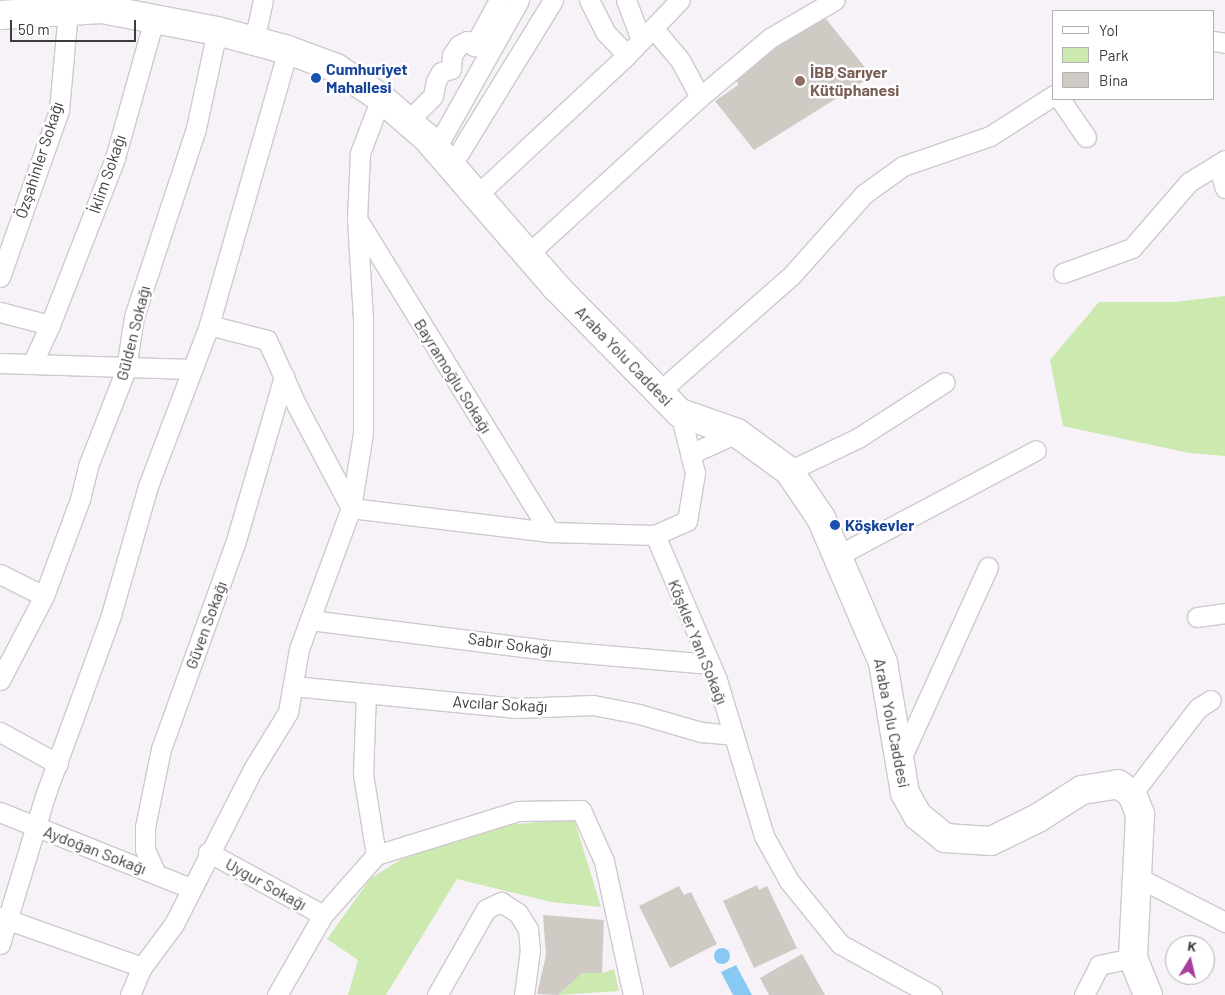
<!DOCTYPE html>
<meta charset="utf-8">
<style>
body{margin:0}
#map{position:relative;width:1225px;height:995px;overflow:hidden;background:#f7f2f8;font-family:Barlow,sans-serif}
div>[style]{position:absolute}
.green>*{inset:0;background:#cce9af}
.water>*{inset:0;background:#87c9f3}
.round{border-radius:50%}
.building>*{inset:0;background:#cfcac4}
.roads{filter:drop-shadow(1px 0 #cec9cf) drop-shadow(-1px 0 #cec9cf) drop-shadow(0 1px #cec9cf) drop-shadow(0 -1px #cec9cf)}
.street>*{height:19px;margin:-9.5px;padding:0 9.5px;transform-origin:9.5px;border-radius:9.5px;background:#fff}
.secondary>*{height:28px;margin:-14px;padding:0 14px;transform-origin:14px;border-radius:14px;background:#fff}
.dots>*{width:14px;height:14px;translate:-50% -50%;box-sizing:border-box;border:2px solid #fff;border-radius:50%}
span{translate:-50% -50%;white-space:nowrap;text-align:center;line-height:1.15;-webkit-text-stroke:5px #fff;paint-order:stroke}
.transit-label{font-size:16px;color:#164399;font-weight:700}
.left{translate:0 -50%;text-align:left}
.education-label{font-size:16px;color:#785e54;font-weight:700}
.street-label{font-size:16px;color:#3d3b3d}
.legend{position:absolute;left:1052px;top:10px;width:162px;height:90px;box-sizing:border-box;background:#fff;border:1px solid #b1b1b1;margin:0;padding:6px 9px;list-style:none;font-size:15px;color:#3d3b3d}
.legend li{display:flex;align-items:center;gap:10px;height:25px}
.legend b{width:25px;border:1px solid #b1b1b1}
.north{position:absolute;left:1165px;top:935px;width:50px;height:50px;box-sizing:border-box;background:#fff;border:1px solid #b1b1b1;border-radius:50%;rotate:9deg;font-size:14px;font-weight:700;line-height:20px;text-align:center;color:#3d3b3d}
.north::after{content:'';display:block;margin:auto;width:18px;height:22px;background:#a83d9e;clip-path:polygon(50% 0,100% 100%,50% 72%,0 100%)}
.scale{position:absolute;left:10px;top:20px;width:126px;height:22px;box-sizing:border-box;border:2px solid #3d3b3d;border-top:0;padding-left:6px;font-size:15px;line-height:18px;white-space:nowrap;color:#3d3b3d;-webkit-text-stroke:4px #fff;paint-order:stroke}
</style>
<div id="map">
<div class="green">
<i style="clip-path:polygon(1225px 296px,1225px 456px,1189px 453px,1063px 426px,1050px 360px,1099px 302px,1175px 302px)"></i>
<i style="clip-path:polygon(574px 819px,601px 907px,551px 902px,457px 879px,386px 995px,348px 995px,358px 960px,327px 939px,371px 878px,410px 854px,492px 826px)"></i>
<i style="clip-path:polygon(614px 969px,619px 991px,558px 995px,582px 973px,602px 973px)"></i>
</div>
<div class="water">
<i class="round" style="left:714px;top:948px;width:16px;height:16px"></i>
<i style="clip-path:polygon(736px 965px,752px 995px,733px 995px,721px 972px)"></i>
</div>
<div class="building">
<i style="clip-path:polygon(822px 14px,872px 76px,754px 150px,715px 101px,738px 85px,736px 77px)"></i>
<i style="clip-path:polygon(757px 885px,759px 890px,767px 886px,797px 948px,754px 968px,723px 901px)"></i>
<i style="clip-path:polygon(679px 886px,684px 895px,691px 892px,717px 944px,670px 968px,639px 906px)"></i>
<i style="clip-path:polygon(543px 915px,604px 920px,602px 973px,582px 973px,558px 995px,537px 994px,546px 955px)"></i>
<i style="clip-path:polygon(802px 954px,825px 995px,769px 995px,760px 978px)"></i>
</div>
<div class="roads">
<div class="street">
<i style="left:589px;top:0;width:36px;rotate:63deg"></i>
<i style="left:605px;top:32px;width:32px;rotate:46deg"></i>
<i style="left:626px;top:0;width:43px;rotate:69.4deg"></i>
<i style="left:653px;top:28px;width:42px;rotate:49.8deg"></i>
<i style="left:680px;top:60px;width:42px;rotate:61.6deg"></i>
<i style="left:254px;top:41px;width:42px;rotate:-77.6deg"></i>
<i style="left:1214px;top:41px;width:11px;rotate:10deg"></i>
<i style="left:1060px;top:99px;width:46px;rotate:55.6deg"></i>
<i style="left:408px;top:121px;width:35px;rotate:-45deg"></i>
<i style="left:433px;top:96px;width:15px;rotate:-79deg"></i>
<i style="left:436px;top:81px;width:10px;rotate:-61deg"></i>
<i style="left:441px;top:72px;width:10px;rotate:-17deg"></i>
<i style="left:451px;top:69px;width:14px;rotate:-86deg"></i>
<i style="left:452px;top:55px;width:12px;rotate:-55deg"></i>
<i style="left:459px;top:45px;width:9px;rotate:-27deg"></i>
<i style="left:467px;top:41px;width:9px;rotate:36deg"></i>
<i style="left:474px;top:46px;width:52px;rotate:-61.5deg"></i>
<i style="left:436px;top:148px;width:170px;rotate:-60.7deg"></i>
<i style="left:1218px;top:164px;width:25px;rotate:74deg"></i>
<i style="left:451px;top:166px;width:195px;rotate:-58.4deg"></i>
<i style="left:477px;top:195px;width:205px;rotate:-43deg"></i>
<i style="left:627px;top:55px;width:76px;rotate:-46.1deg"></i>
<i style="left:359px;top:222px;width:364px;rotate:58.4deg"></i>
<i style="left:528px;top:254px;width:233px;rotate:-42.4deg"></i>
<i style="left:700px;top:97px;width:92px;rotate:-40.1deg"></i>
<i style="left:770px;top:38px;width:75px;rotate:-30.3deg"></i>
<i style="left:1063px;top:273px;width:73px;rotate:-19.9deg"></i>
<i style="left:1132px;top:248px;width:87px;rotate:-49.2deg"></i>
<i style="left:1189px;top:182px;width:42px;rotate:-31.4deg"></i>
<i style="left:0;top:277px;width:177px;rotate:-70.5deg"></i>
<i style="left:59px;top:110px;width:99px;rotate:-84.8deg"></i>
<i style="left:0;top:312px;width:52px;rotate:14.6deg"></i>
<i style="left:50px;top:325px;width:43px;rotate:114.8deg"></i>
<i style="left:50px;top:325px;width:179px;rotate:-68.7deg"></i>
<i style="left:115px;top:158px;width:144px;rotate:-74.3deg"></i>
<i style="left:209px;top:325px;width:60px;rotate:14.5deg"></i>
<i style="left:267px;top:340px;width:72px;rotate:65.6deg"></i>
<i style="left:297px;top:406px;width:115px;rotate:62.1deg"></i>
<i style="left:351px;top:508px;width:200px;rotate:6.9deg"></i>
<i style="left:550px;top:532px;width:105px;rotate:1.6deg"></i>
<i style="left:655px;top:535px;width:35px;rotate:-24deg"></i>
<i style="left:687px;top:521px;width:49px;rotate:-80.5deg"></i>
<i style="left:695px;top:473px;width:62px;rotate:-104deg"></i>
<i style="left:0;top:363px;width:190px;rotate:1.8deg"></i>
<i style="left:660px;top:391px;width:174px;rotate:-41.3deg"></i>
<i style="left:791px;top:276px;width:110px;rotate:-48.3deg"></i>
<i style="left:864px;top:194px;width:48px;rotate:-35.7deg"></i>
<i style="left:903px;top:166px;width:92px;rotate:-19deg"></i>
<i style="left:990px;top:136px;width:76px;rotate:-32.6deg"></i>
<i style="left:690px;top:454px;width:51px;rotate:-24.1deg"></i>
<i style="left:789px;top:471px;width:76px;rotate:-25.6deg"></i>
<i style="left:858px;top:438px;width:103px;rotate:-32.8deg"></i>
<i style="left:655px;top:535px;width:158px;rotate:66.8deg"></i>
<i style="left:717px;top:680px;width:163px;rotate:73.2deg"></i>
<i style="left:764px;top:836px;width:51px;rotate:60.9deg"></i>
<i style="left:789px;top:881px;width:81px;rotate:51deg"></i>
<i style="left:840px;top:944px;width:105px;rotate:29deg"></i>
<i style="left:837px;top:556px;width:225px;rotate:-28deg"></i>
<i style="left:0;top:574px;width:49px;rotate:26.6deg"></i>
<i style="left:1197px;top:617px;width:28px;rotate:-8deg"></i>
<i style="left:310px;top:620px;width:239px;rotate:7.2deg"></i>
<i style="left:547px;top:650px;width:164px;rotate:4.9deg"></i>
<i style="left:0;top:680px;width:95px;rotate:-62.4deg"></i>
<i style="left:44px;top:596px;width:103px;rotate:-69.6deg"></i>
<i style="left:80px;top:499px;width:34px;rotate:-76deg"></i>
<i style="left:88px;top:466px;width:104px;rotate:-68.6deg"></i>
<i style="left:126px;top:369px;width:53px;rotate:-81.3deg"></i>
<i style="left:134px;top:317px;width:199px;rotate:-71.8deg"></i>
<i style="left:196px;top:128px;width:99px;rotate:-77.8deg"></i>
<i style="left:293px;top:686px;width:225px;rotate:5.6deg"></i>
<i style="left:517px;top:708px;width:76px;rotate:-2.3deg"></i>
<i style="left:593px;top:705px;width:47px;rotate:11.1deg"></i>
<i style="left:639px;top:714px;width:65px;rotate:16.2deg"></i>
<i style="left:701px;top:732px;width:33px;rotate:5deg"></i>
<i style="left:366px;top:693px;width:81px;rotate:92.1deg"></i>
<i style="left:363px;top:774px;width:82px;rotate:80.9deg"></i>
<i style="left:0;top:732px;width:66px;rotate:28.9deg"></i>
<i style="left:900px;top:761px;width:213px;rotate:-65.6deg"></i>
<i style="left:1132px;top:794px;width:108px;rotate:-52.5deg"></i>
<i style="left:1198px;top:708px;width:15px;rotate:-32deg"></i>
<i style="left:0;top:812px;width:205px;rotate:21.8deg"></i>
<i style="left:208px;top:852px;width:131px;rotate:28.7deg"></i>
<i style="left:156px;top:874px;width:27px;rotate:-114deg"></i>
<i style="left:145px;top:849px;width:22px;rotate:-90deg"></i>
<i style="left:145px;top:827px;width:80px;rotate:-78.4deg"></i>
<i style="left:161px;top:749px;width:218px;rotate:-70.2deg"></i>
<i style="left:235px;top:544px;width:175px;rotate:-73.7deg"></i>
<i style="left:1139px;top:878px;width:97px;rotate:27.1deg"></i>
<i style="left:0;top:917px;width:151px;rotate:19.4deg"></i>
<i style="left:0;top:944px;width:158px;rotate:-73.1deg"></i>
<i style="left:46px;top:793px;width:189px;rotate:-69.9deg"></i>
<i style="left:111px;top:615px;width:134px;rotate:-74deg"></i>
<i style="left:148px;top:486px;width:172px;rotate:-69.2deg"></i>
<i style="left:209px;top:325px;width:286px;rotate:-74deg"></i>
<i style="left:130px;top:995px;width:30px;rotate:-67deg"></i>
<i style="left:142px;top:967px;width:54px;rotate:-53.3deg"></i>
<i style="left:174px;top:924px;width:174px;rotate:-63deg"></i>
<i style="left:253px;top:769px;width:67px;rotate:-58.4deg"></i>
<i style="left:288px;top:712px;width:64px;rotate:-80.1deg"></i>
<i style="left:299px;top:649px;width:150px;rotate:-69.8deg"></i>
<i style="left:351px;top:508px;width:76px;rotate:-80.9deg"></i>
<i style="left:363px;top:433px;width:114px;rotate:-90deg"></i>
<i style="left:363px;top:319px;width:100px;rotate:-93.4deg"></i>
<i style="left:357px;top:219px;width:66px;rotate:-87.4deg"></i>
<i style="left:360px;top:153px;width:59px;rotate:-69.1deg"></i>
<i style="left:277px;top:995px;width:92px;rotate:-60.1deg"></i>
<i style="left:323px;top:915px;width:80px;rotate:-48.5deg"></i>
<i style="left:376px;top:855px;width:149px;rotate:-17.2deg"></i>
<i style="left:518px;top:811px;width:63px;rotate:-0.9deg"></i>
<i style="left:581px;top:810px;width:56px;rotate:65.7deg"></i>
<i style="left:604px;top:861px;width:137px;rotate:77.8deg"></i>
<i style="left:437px;top:995px;width:99px;rotate:-60.3deg"></i>
<i style="left:486px;top:909px;width:17px;rotate:-25deg"></i>
<i style="left:501px;top:902px;width:20px;rotate:33deg"></i>
<i style="left:518px;top:913px;width:19px;rotate:58deg"></i>
<i style="left:528px;top:929px;width:21px;rotate:85deg"></i>
<i style="left:530px;top:950px;width:45px;rotate:97.6deg"></i>
<i style="left:1084px;top:995px;width:34px;rotate:-63deg"></i>
<i style="left:1099px;top:965px;width:35px;rotate:-12deg"></i>
</div>
<div class="secondary">
<i style="left:0;top:15px;width:102px;rotate:-3.4deg"></i>
<i style="left:102px;top:9px;width:117px;rotate:10.8deg"></i>
<i style="left:217px;top:31px;width:73px;rotate:15deg"></i>
<i style="left:288px;top:50px;width:51px;rotate:20.6deg"></i>
<i style="left:336px;top:68px;width:54px;rotate:33.7deg"></i>
<i style="left:381px;top:98px;width:61px;rotate:41deg"></i>
<i style="left:427px;top:138px;width:197px;rotate:49.1deg"></i>
<i style="left:556px;top:287px;width:177px;rotate:45.5deg"></i>
<i style="left:680px;top:413px;width:60px;rotate:19.3deg"></i>
<i style="left:737px;top:433px;width:64px;rotate:36.2deg"></i>
<i style="left:789px;top:471px;width:57px;rotate:55.8deg"></i>
<i style="left:821px;top:518px;width:158px;rotate:66.8deg"></i>
<i style="left:883px;top:663px;width:132px;rotate:80.4deg"></i>
<i style="left:905px;top:793px;width:26px;rotate:61deg"></i>
<i style="left:918px;top:816px;width:35px;rotate:39deg"></i>
<i style="left:945px;top:838px;width:46px;rotate:3.7deg"></i>
<i style="left:991px;top:841px;width:52px;rotate:-26.1deg"></i>
<i style="left:1038px;top:818px;width:52px;rotate:-32.5deg"></i>
<i style="left:1082px;top:790px;width:36px;rotate:-9deg"></i>
<i style="left:1118px;top:784px;width:17px;rotate:36deg"></i>
<i style="left:1132px;top:794px;width:22px;rotate:68deg"></i>
<i style="left:1140px;top:814px;width:144px;rotate:92.8deg"></i>
<i style="left:1133px;top:958px;width:40px;rotate:68deg"></i>
</div>
</div>
<div class="dots">
<i style="left:316px;top:78px;background:#1a4fb4"></i>
<i style="left:800px;top:81px;background:#8d6e63"></i>
<i style="left:835px;top:525px;background:#1a4fb4"></i>
</div>
<div class="transit-label">
<span class="left" style="left:326px;top:78px">Cumhuriyet<br>Mahallesi</span>
<span class="left" style="left:845px;top:525px">Köşkevler</span>
</div>
<div class="education-label">
<span class="left" style="left:810px;top:81px">İBB Sarıyer<br>Kütüphanesi</span>
</div>
<div class="street-label">
<span style="left:39px;top:160px;rotate:-72deg">Özşahinler Sokağı</span>
<span style="left:107px;top:174px;rotate:-71deg">İklim Sokağı</span>
<span style="left:133px;top:333px;rotate:-76deg">Gülden Sokağı</span>
<span style="left:624px;top:356px;rotate:46deg">Araba Yolu Caddesi</span>
<span style="left:453px;top:376px;rotate:58deg">Bayramoğlu Sokağı</span>
<span style="left:206px;top:625px;rotate:-70deg">Güven Sokağı</span>
<span style="left:698px;top:642px;rotate:68deg">Köşkler Yanı Sokağı</span>
<span style="left:510px;top:644px;rotate:8deg">Sabır Sokağı</span>
<span style="left:500px;top:704px;rotate:3deg">Avcılar Sokağı</span>
<span style="left:892px;top:723px;rotate:79deg">Araba Yolu Caddesi</span>
<span style="left:95px;top:850px;rotate:21deg">Aydoğan Sokağı</span>
<span style="left:266px;top:884px;rotate:29deg">Uygur Sokağı</span>
</div>
<ul class="legend">
<li><b style="height:6px;background:#fff"></b>Yol</li>
<li><b style="height:14px;background:#cce9af"></b>Park</li>
<li><b style="height:14px;background:#cfcac4"></b>Bina</li>
</ul>
<div class="north">K</div>
<div class="scale">50 m</div>
</div>
